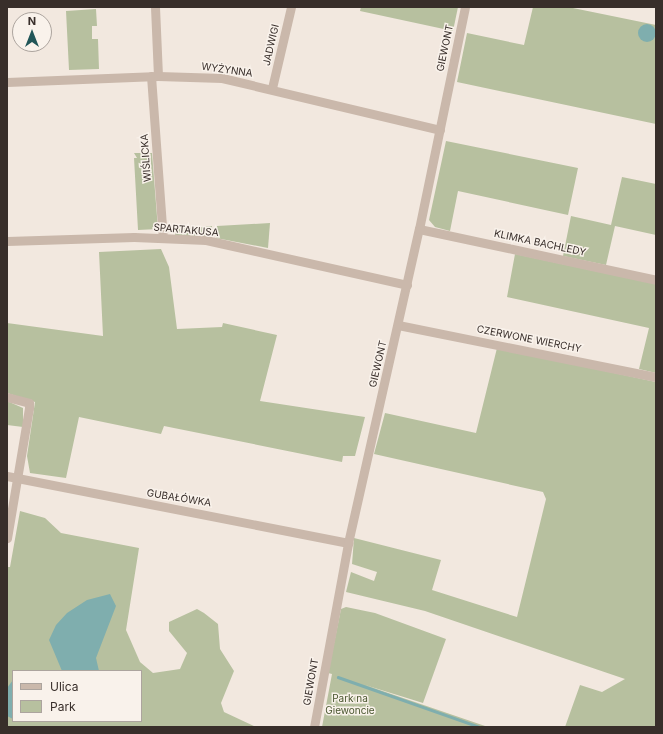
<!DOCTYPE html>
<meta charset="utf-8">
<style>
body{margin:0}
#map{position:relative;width:663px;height:734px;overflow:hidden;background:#f2e8df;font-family:Inter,sans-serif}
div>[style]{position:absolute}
.green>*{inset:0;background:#b7c09f}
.water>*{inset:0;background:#7faeae}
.round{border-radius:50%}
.stream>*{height:2.5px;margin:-1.25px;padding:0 1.25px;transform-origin:1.25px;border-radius:1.25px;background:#7faeae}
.minor>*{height:9px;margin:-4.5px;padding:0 4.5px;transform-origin:4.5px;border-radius:4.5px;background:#cab8ab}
span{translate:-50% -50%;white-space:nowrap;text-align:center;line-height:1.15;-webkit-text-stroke:3px #f9f2eb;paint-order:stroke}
.street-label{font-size:10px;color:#382e2a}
.park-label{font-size:10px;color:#48552e}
.frame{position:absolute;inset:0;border:8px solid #382e2a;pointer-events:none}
.legend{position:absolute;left:12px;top:670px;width:130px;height:52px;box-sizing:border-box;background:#f9f2eb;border:1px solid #aca49e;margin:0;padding:5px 7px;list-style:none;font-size:12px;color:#382e2a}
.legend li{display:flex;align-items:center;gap:8px;height:20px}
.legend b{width:20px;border:1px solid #aca49e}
.north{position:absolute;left:12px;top:12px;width:40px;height:40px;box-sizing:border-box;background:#f9f2eb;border:1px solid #aca49e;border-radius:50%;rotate:0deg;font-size:11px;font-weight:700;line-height:16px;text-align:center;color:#382e2a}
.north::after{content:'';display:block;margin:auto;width:14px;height:18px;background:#215658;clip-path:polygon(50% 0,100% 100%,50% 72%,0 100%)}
</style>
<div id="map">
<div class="green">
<i style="clip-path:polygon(361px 7px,458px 7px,453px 31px,360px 11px)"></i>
<i style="clip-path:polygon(533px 7px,568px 7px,656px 25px,656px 124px,457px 82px,467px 33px,524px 45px)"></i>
<i style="clip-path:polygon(96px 9px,97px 26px,92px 26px,92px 39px,98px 39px,99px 69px,69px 70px,66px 11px)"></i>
<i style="clip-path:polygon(446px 141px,578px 168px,568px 215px,458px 191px,450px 231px,435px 227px,429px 220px)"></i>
<i style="clip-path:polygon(134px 153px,152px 153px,158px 229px,138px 230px,134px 158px,137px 158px)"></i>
<i style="clip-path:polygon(622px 177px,656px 184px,656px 235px,615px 226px,606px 265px,563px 256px,571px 216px,611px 225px)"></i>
<i style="clip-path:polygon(270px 223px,268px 248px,216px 238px,217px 226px)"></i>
<i style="clip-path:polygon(212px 226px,210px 239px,175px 235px,177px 229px)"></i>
<i style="clip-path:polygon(161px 249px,169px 267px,177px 329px,222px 327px,223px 323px,277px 335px,260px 401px,365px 417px,355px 456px,343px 456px,342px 462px,164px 426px,161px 434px,79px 417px,66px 478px,30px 473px,27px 456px,35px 402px,7px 393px,7px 323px,103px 336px,99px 252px)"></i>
<i style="clip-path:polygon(515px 254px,656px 284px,656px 373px,639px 369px,649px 328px,507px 297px)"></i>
<i style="clip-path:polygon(497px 348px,656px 382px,656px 727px,565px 727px,580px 685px,602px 692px,625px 679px,425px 611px,346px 592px,351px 572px,374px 581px,377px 572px,352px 564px,354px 538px,441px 560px,432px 590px,517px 617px,546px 499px,543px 492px,374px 454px,385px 413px,476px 433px)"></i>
<i style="clip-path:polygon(7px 401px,23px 408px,23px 427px,7px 425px)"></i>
<i style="clip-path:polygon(evenodd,20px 511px,45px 518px,61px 533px,139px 548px,126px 630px,140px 662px,153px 673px,180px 669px,187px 653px,169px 631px,169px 622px,197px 609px,204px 613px,218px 624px,220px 649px,234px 671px,221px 703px,224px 712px,256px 727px,7px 727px,7px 567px,10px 567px,20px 511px,13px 671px,141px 671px,141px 721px,13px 721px,13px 671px)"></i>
<i style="clip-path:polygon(346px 607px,375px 613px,446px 639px,423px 703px,365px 685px,488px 727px,322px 727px,332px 674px,328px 673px,341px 609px)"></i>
</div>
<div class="water">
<i class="round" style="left:638px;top:24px;width:18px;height:18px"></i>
<i style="clip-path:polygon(110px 594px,116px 606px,96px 658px,99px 671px,62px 671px,49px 640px,56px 625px,67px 613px,87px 600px)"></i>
<i style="clip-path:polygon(13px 680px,13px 719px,7px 716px,7px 688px)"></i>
</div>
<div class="stream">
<i style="left:338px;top:677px;width:151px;rotate:19.4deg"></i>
</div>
<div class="minor">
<i style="left:155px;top:7px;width:69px;rotate:87.5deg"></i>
<i style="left:151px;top:76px;width:162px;rotate:85.8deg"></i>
<i style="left:7px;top:82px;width:151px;rotate:-2.3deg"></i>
<i style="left:158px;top:76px;width:64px;rotate:1.8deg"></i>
<i style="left:222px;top:78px;width:224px;rotate:13.4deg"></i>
<i style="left:272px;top:88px;width:83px;rotate:-76.8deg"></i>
<i style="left:419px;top:229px;width:242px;rotate:12.1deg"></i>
<i style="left:7px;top:241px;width:127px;rotate:-1.8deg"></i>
<i style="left:134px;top:237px;width:72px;rotate:2.4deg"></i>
<i style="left:206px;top:240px;width:206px;rotate:12.6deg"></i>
<i style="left:398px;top:325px;width:263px;rotate:11.4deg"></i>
<i style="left:7px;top:397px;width:23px;rotate:15deg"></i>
<i style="left:29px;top:403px;width:5px;rotate:90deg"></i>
<i style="left:29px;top:408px;width:132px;rotate:99.6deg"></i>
<i style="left:7px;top:476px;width:348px;rotate:11.1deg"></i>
<i style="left:314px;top:727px;width:187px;rotate:-79.5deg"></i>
<i style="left:348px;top:543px;width:322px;rotate:-77.3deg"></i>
<i style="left:419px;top:229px;width:227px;rotate:-78.3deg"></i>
</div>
<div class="street-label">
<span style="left:271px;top:45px;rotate:-77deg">JADWIGI</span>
<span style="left:445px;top:48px;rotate:-78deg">GIEWONT</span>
<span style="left:227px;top:70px;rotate:8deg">WYŻYNNA</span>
<span style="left:146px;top:158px;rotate:-94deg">WIŚLICKA</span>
<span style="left:186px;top:230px;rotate:5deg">SPARTAKUSA</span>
<span style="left:540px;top:243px;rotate:12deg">KLIMKA BACHLEDY</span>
<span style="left:529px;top:339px;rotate:11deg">CZERWONE WIERCHY</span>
<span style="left:378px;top:364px;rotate:-77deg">GIEWONT</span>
<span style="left:179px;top:498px;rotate:9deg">GUBAŁÓWKA</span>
<span style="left:311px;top:682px;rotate:-80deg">GIEWONT</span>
</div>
<div class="park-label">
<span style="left:350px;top:704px">Park na<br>Giewoncie</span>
</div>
<div class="frame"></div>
<ul class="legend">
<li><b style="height:5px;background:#cab8ab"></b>Ulica</li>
<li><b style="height:11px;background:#b7c09f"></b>Park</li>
</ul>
<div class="north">N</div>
</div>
